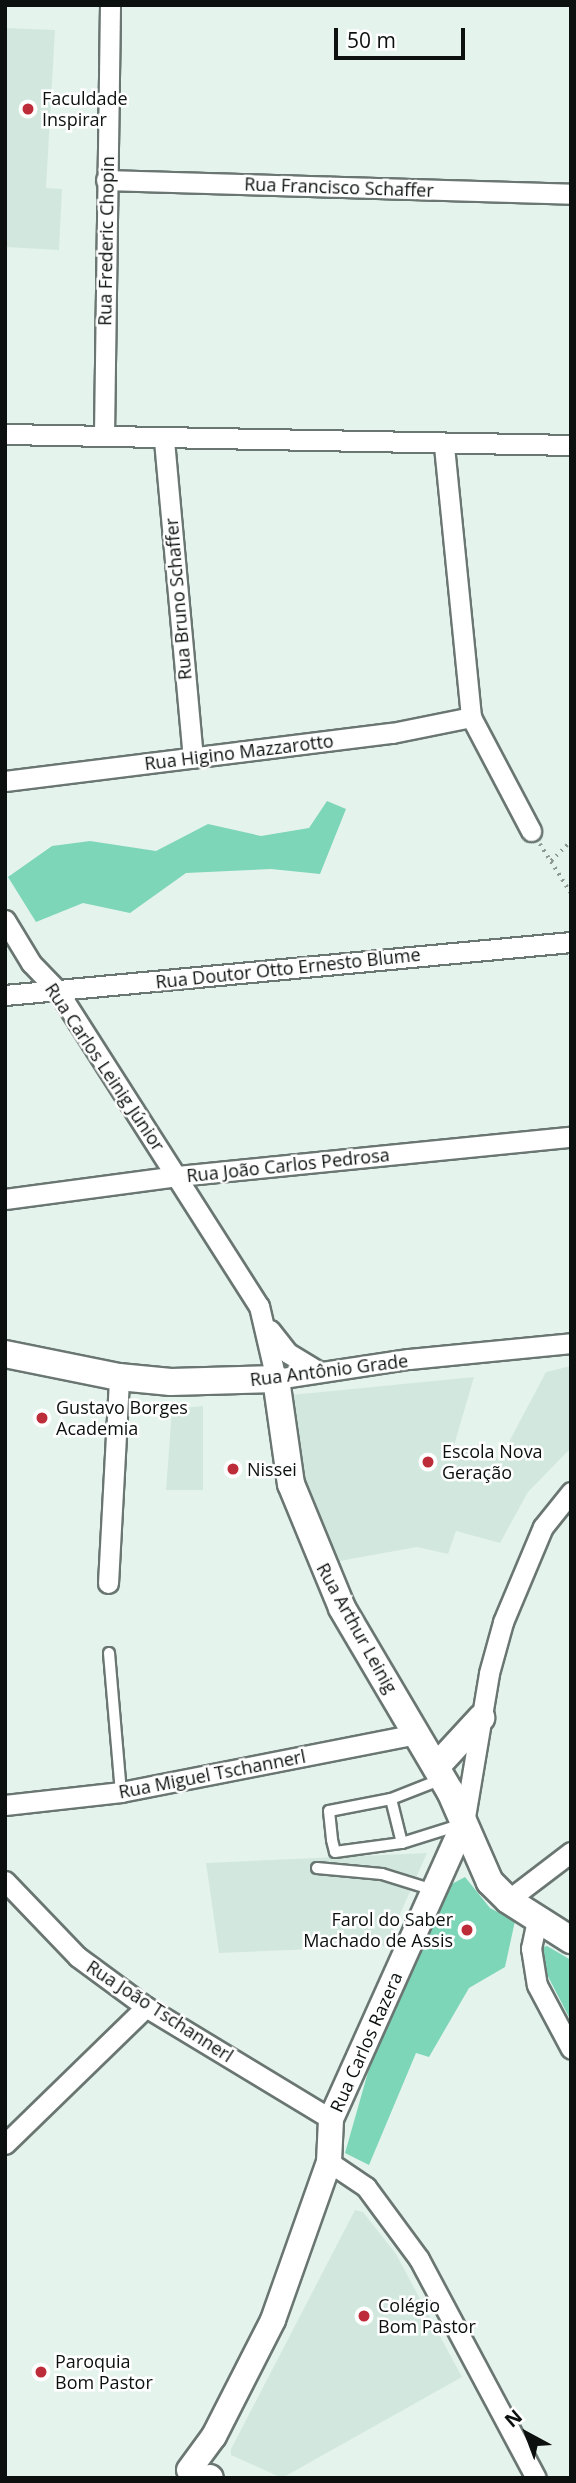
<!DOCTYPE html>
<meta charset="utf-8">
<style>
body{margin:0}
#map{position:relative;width:576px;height:2483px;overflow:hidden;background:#e5f3ed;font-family:"Open Sans",sans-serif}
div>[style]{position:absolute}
.built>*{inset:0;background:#d2e8df}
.green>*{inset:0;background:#7ed6b9}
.path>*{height:3.5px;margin-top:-1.75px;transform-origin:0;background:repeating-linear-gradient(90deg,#8d9793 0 2px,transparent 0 7px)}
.roads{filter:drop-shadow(2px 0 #6a7672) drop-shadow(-2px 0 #6a7672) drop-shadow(0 2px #6a7672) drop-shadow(0 -2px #6a7672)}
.service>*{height:10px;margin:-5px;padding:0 5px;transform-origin:5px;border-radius:5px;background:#fff}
.minor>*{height:19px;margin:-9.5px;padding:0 9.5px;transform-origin:9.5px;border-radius:9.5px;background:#fff}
.tertiary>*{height:24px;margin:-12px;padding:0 12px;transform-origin:12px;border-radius:12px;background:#fff}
.secondary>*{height:26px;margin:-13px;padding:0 13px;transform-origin:13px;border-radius:13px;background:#fff}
.dots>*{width:19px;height:19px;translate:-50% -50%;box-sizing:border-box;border:4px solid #fff;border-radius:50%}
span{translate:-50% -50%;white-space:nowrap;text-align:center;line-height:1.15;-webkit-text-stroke:5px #fff;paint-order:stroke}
.poi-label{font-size:18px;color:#0c100f}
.left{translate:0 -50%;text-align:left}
.right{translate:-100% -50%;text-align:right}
.street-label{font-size:18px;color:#0c100f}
.frame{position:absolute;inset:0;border:7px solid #0c100f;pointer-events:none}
.north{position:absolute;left:492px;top:2399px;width:70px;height:70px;-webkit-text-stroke:5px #fff;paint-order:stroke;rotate:319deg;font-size:19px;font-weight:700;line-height:28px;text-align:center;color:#0c100f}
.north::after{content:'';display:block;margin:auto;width:24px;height:32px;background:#0c100f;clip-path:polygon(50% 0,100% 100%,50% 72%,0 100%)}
.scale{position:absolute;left:334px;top:28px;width:131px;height:32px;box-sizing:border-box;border:4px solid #0c100f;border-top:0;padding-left:9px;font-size:21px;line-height:24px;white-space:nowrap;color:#0c100f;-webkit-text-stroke:5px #fff;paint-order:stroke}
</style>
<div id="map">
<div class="built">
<i style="clip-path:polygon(5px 28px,55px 30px,46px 188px,62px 189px,59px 250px,5px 247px)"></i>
<i style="clip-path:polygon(571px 1366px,571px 1448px,528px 1492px,500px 1543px,456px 1531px,448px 1554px,417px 1547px,334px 1562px,309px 1502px,291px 1395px,474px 1377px,453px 1449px,500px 1459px,546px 1372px)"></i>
<i style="clip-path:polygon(203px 1406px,203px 1490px,166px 1490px,172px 1409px)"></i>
<i style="clip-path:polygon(427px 1853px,386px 1946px,219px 1953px,206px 1863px)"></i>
<i style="clip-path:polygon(355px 2210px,363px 2212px,396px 2254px,462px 2377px,282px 2478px,231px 2455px,231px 2449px)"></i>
</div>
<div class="green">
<i style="clip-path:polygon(327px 801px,346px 809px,320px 874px,271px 869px,186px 873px,130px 913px,83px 903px,36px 922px,8px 877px,52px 846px,90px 841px,156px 851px,208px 824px,261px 836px,309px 828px)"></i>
<i style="clip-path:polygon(465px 1877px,490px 1908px,515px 1921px,505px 1967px,469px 1988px,429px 2057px,416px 2053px,369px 2165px,345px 2153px,372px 2058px,448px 1886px)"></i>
<i style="clip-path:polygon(547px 1946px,571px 1960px,571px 2021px,539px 1959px,539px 1948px)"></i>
</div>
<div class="path">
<i style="left:540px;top:844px;width:58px;rotate:57.7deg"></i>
<i style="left:551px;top:861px;width:28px;rotate:-45deg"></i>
</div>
<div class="roads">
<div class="service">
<i style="left:109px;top:1653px;width:140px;rotate:85.1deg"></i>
<i style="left:442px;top:1779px;width:55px;rotate:158.6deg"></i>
<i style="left:391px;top:1799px;width:45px;rotate:76deg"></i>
<i style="left:402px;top:1843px;width:60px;rotate:-17.5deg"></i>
<i style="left:391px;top:1799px;width:63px;rotate:169deg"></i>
<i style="left:329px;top:1811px;width:29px;rotate:84deg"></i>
<i style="left:332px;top:1840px;width:12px;rotate:76deg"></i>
<i style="left:335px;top:1852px;width:68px;rotate:-7.7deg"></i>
<i style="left:317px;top:1868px;width:65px;rotate:5.3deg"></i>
<i style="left:382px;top:1874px;width:53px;rotate:17.4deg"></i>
</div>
<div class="minor">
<i style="left:106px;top:180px;width:465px;rotate:1.7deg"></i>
<i style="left:5px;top:434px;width:566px;rotate:1.11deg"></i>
<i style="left:104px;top:435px;width:430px;rotate:-89.2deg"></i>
<i style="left:164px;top:440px;width:319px;rotate:84.8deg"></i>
<i style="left:444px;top:446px;width:272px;rotate:84.3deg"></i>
<i style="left:471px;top:717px;width:129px;rotate:62.2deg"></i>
<i style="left:5px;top:781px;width:390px;rotate:-7.1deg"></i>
<i style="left:392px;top:733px;width:81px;rotate:-11.4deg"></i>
<i style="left:5px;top:920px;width:50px;rotate:58.8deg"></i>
<i style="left:31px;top:963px;width:39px;rotate:46deg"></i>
<i style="left:58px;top:991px;width:374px;rotate:57.5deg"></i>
<i style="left:259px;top:1306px;width:75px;rotate:76.9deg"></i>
<i style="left:276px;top:1379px;width:134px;rotate:-8.6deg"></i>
<i style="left:409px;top:1359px;width:163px;rotate:-5.6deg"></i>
<i style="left:5px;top:995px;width:568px;rotate:-5.35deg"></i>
<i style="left:5px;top:1199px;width:174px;rotate:-7.6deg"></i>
<i style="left:177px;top:1176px;width:396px;rotate:-5.7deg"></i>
<i style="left:270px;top:1330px;width:29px;rotate:52deg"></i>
<i style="left:288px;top:1353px;width:37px;rotate:31deg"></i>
<i style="left:108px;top:1583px;width:206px;rotate:-86.9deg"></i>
<i style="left:5px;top:1805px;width:117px;rotate:-6.4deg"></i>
<i style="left:121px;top:1792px;width:303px;rotate:-11.1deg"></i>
<i style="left:464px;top:1823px;width:152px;rotate:-80.5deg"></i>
<i style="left:489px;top:1673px;width:53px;rotate:-74.6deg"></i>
<i style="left:503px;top:1622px;width:103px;rotate:-67.2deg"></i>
<i style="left:543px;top:1527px;width:45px;rotate:-51.3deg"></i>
<i style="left:5px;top:1881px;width:105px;rotate:46.2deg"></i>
<i style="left:78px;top:1957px;width:84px;rotate:36.3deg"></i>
<i style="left:146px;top:2007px;width:216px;rotate:31.2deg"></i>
<i style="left:508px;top:1900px;width:79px;rotate:-37.3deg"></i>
<i style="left:537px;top:1920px;width:29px;rotate:102deg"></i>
<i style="left:531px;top:1948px;width:37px;rotate:81deg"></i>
<i style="left:537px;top:1985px;width:72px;rotate:62deg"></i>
<i style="left:5px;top:2144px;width:197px;rotate:-44.2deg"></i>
<i style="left:329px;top:2162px;width:45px;rotate:34deg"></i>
<i style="left:366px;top:2187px;width:89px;rotate:53.6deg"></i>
<i style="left:419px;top:2259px;width:248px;rotate:61.9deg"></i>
</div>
<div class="tertiary">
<i style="left:189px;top:2470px;width:42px;rotate:-53.7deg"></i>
<i style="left:214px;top:2436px;width:130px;rotate:-63deg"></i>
<i style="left:273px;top:2320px;width:168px;rotate:-70.5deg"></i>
<i style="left:329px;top:2162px;width:43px;rotate:-87.3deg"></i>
<i style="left:331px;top:2119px;width:325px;rotate:-65.8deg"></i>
<i style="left:210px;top:2477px;width:1px;rotate:45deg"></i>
</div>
<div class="secondary">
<i style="left:5px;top:1354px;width:116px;rotate:11.4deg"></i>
<i style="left:119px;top:1377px;width:52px;rotate:5.5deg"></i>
<i style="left:171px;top:1382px;width:105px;rotate:-1.6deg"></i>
<i style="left:276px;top:1379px;width:106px;rotate:81.9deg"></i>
<i style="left:291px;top:1484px;width:134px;rotate:67.6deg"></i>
<i style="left:342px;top:1608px;width:212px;rotate:59.5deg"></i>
<i style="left:450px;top:1791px;width:99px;rotate:66.3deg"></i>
<i style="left:490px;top:1882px;width:25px;rotate:45deg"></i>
<i style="left:508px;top:1900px;width:75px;rotate:32.4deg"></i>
<i style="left:436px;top:1767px;width:67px;rotate:-47.4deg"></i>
</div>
</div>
<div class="dots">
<i style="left:28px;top:109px;background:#bd2c39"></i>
<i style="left:42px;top:1418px;background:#bd2c39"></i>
<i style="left:428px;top:1462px;background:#bd2c39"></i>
<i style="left:233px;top:1469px;background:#bd2c39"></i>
<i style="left:467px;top:1930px;background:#bd2c39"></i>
<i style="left:364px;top:2316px;background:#bd2c39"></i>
<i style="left:41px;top:2372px;background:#bd2c39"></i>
</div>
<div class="poi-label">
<span class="left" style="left:42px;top:109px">Faculdade<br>Inspirar</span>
<span class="left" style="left:56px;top:1418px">Gustavo Borges<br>Academia</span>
<span class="left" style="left:442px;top:1462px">Escola Nova<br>Geração</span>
<span class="left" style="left:247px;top:1469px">Nissei</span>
<span class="right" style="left:453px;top:1930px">Farol do Saber<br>Machado de Assis</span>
<span class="left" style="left:378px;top:2316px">Colégio<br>Bom Pastor</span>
<span class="left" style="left:55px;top:2372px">Paroquia<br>Bom Pastor</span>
</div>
<div class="street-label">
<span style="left:339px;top:187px;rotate:2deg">Rua Francisco Schaffer</span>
<span style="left:106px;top:241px;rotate:-89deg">Rua Frederic Chopin</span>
<span style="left:178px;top:599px;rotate:-95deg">Rua Bruno Schaffer</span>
<span style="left:239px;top:752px;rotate:-7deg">Rua Higino Mazzarotto</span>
<span style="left:288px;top:968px;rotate:-6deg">Rua Doutor Otto Ernesto Blume</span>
<span style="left:105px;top:1067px;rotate:56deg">Rua Carlos Leinig Júnior</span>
<span style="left:288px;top:1165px;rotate:-6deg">Rua João Carlos Pedrosa</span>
<span style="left:329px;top:1370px;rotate:-7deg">Rua Antônio Grade</span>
<span style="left:357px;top:1628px;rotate:61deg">Rua Arthur Leinig</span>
<span style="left:212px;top:1774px;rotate:-11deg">Rua Miguel Tschannerl</span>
<span style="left:160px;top:2011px;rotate:33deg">Rua João Tschannerl</span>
<span style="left:366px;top:2042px;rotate:-66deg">Rua Carlos Razera</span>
</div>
<div class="frame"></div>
<div class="north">N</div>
<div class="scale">50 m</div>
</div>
